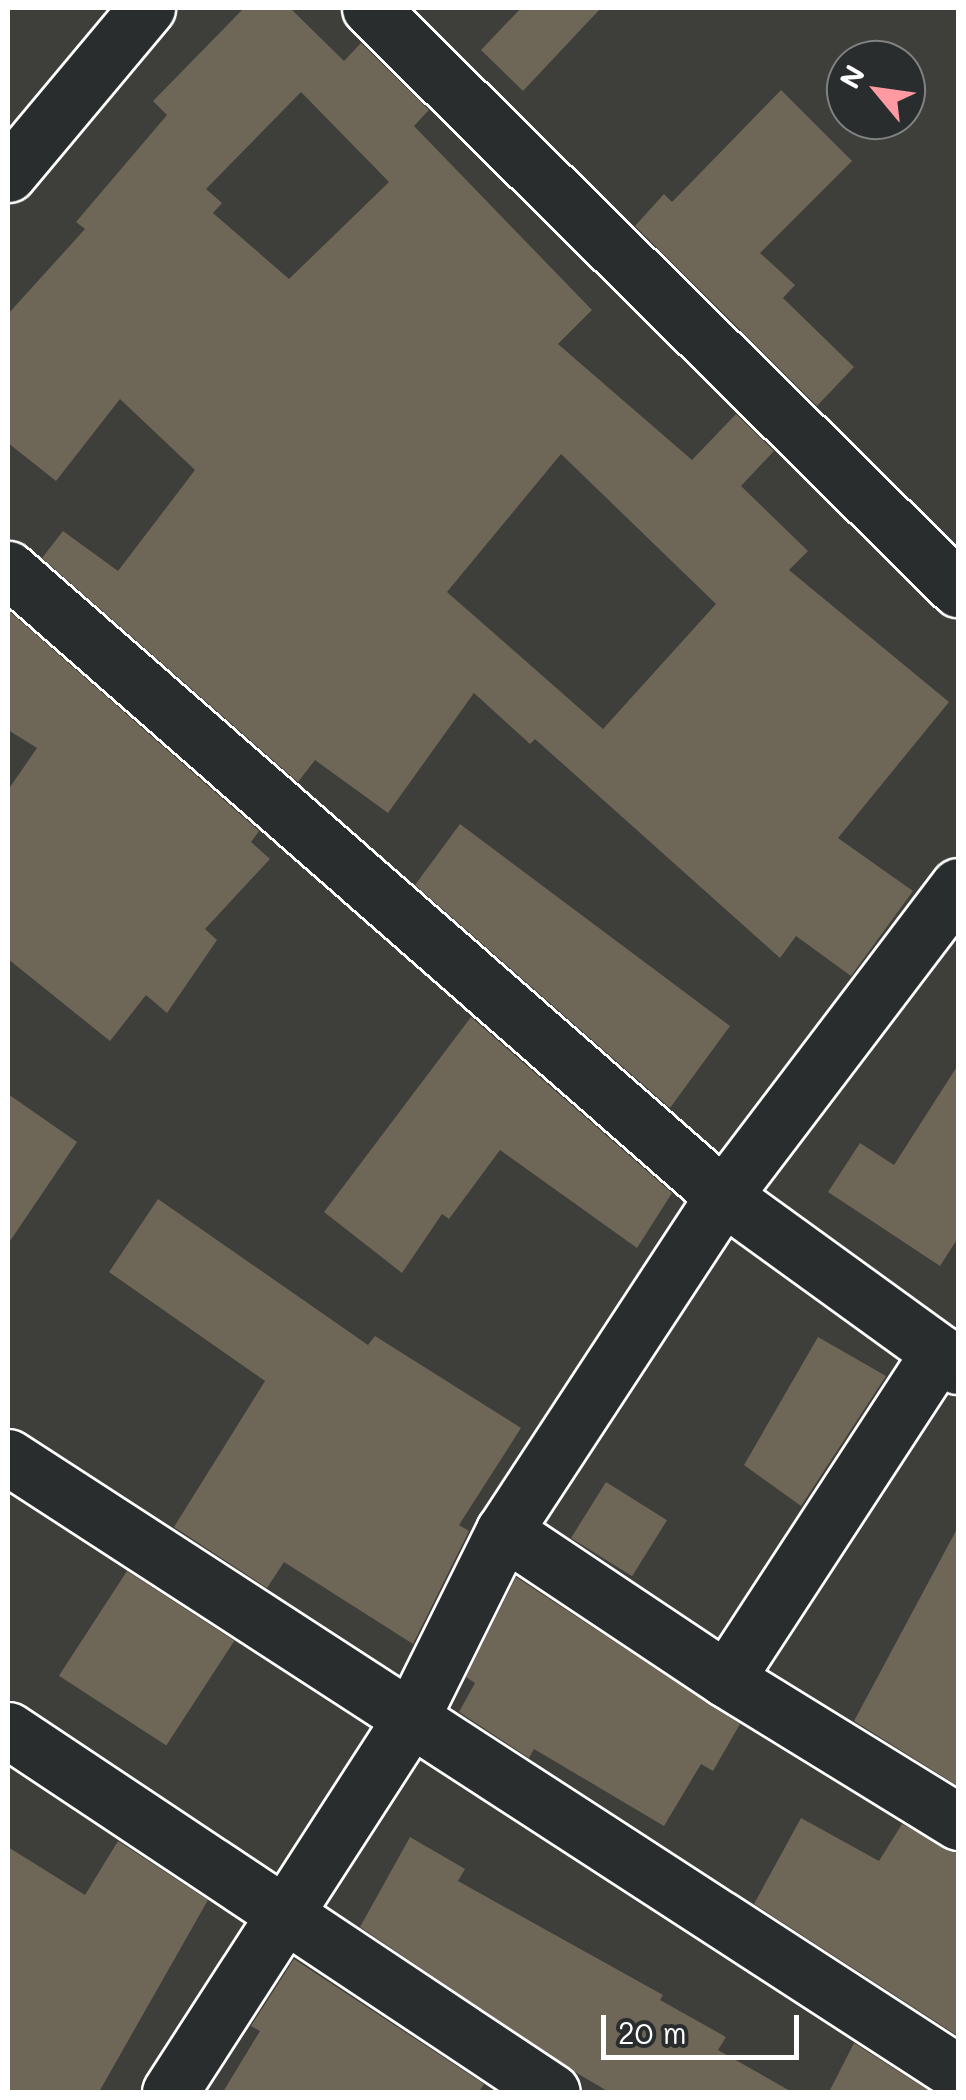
<!DOCTYPE html>
<style>
body{margin:0}
#map{position:relative;width:966px;height:2100px;overflow:hidden;background:#3e3e3a;font-family:Mali,sans-serif}
div>[style]{position:absolute}
.building>*{inset:0;background:#6e6656;transform-origin:0 0}
.roads{filter:drop-shadow(2px 0 #fff) drop-shadow(-2px 0 #fff) drop-shadow(0 2px #fff) drop-shadow(0 -2px #fff)}
.street>*{height:55px;margin:-27.5px;padding:0 27.5px;transform-origin:27.5px;border-radius:27.5px;background:#2a2d2e}
.secondary>*{height:55px;margin:-27.5px;padding:0 27.5px;transform-origin:27.5px;border-radius:27.5px;background:#2a2d2e}
span{translate:-50% -50%;white-space:nowrap;text-align:center;line-height:1.15;-webkit-text-stroke:8px #2a2d2e;paint-order:stroke}
.frame{position:absolute;inset:0;border:10px solid #fff;pointer-events:none}
.north{position:absolute;left:826px;top:40px;width:100px;height:100px;box-sizing:border-box;background:#2a2d2e;border:2px solid #7f8182;border-radius:50%;rotate:299deg;font-size:28px;font-weight:700;line-height:40px;text-align:center;color:#fff}
.north::after{content:'';display:block;margin:auto;width:35px;height:45px;background:#ff9aa2;clip-path:polygon(50% 0,100% 100%,50% 72%,0 100%)}
.scale{position:absolute;left:601px;top:2015px;width:198px;height:45px;box-sizing:border-box;border:5px solid #fff;border-top:0;padding-left:12px;font-size:30px;line-height:35px;white-space:nowrap;color:#fff;-webkit-text-stroke:8px #2a2d2e;paint-order:stroke}
</style>
<div id="map">
<div class="building">
<i style="clip-path:polygon(evenodd,244px 8px,290px 8px,344px 61px,361px 43px,429px 110px,414px 126px,592px 310px,558px 344px,692px 460px,736px 414px,774px 451px,741px 486px,808px 551px,789px 570px,949px 702px,838px 838px,913px 891px,851px 976px,796px 936px,780px 958px,535px 739px,530px 744px,474px 693px,388px 813px,315px 760px,298px 782px,42px 558px,63px 531px,118px 571px,195px 470px,120px 399px,56px 481px,8px 443px,8px 314px,85px 229px,76px 222px,167px 115px,153px 101px,244px 8px,301px 92px,389px 182px,289px 279px,213px 213px,222px 203px,206px 189px,301px 92px,244px 8px,561px 454px,716px 604px,603px 729px,447px 592px,561px 454px)"></i>
<i style="clip-path:polygon(521px 8px,601px 8px,523px 91px,481px 50px)"></i>
<i style="clip-path:polygon(781px 90px,852px 161px,760px 253px,795px 285px,783px 298px,854px 367px,817px 406px,635px 226px,664px 194px,672px 202px)"></i>
<i style="clip-path:polygon(8px 610px,259px 831px,251px 842px,270px 859px,205px 929px,217px 940px,167px 1013px,146px 995px,110px 1041px,8px 959px,8px 790px,37px 748px,8px 730px)"></i>
<i style="clip-path:polygon(460px 824px,730px 1026px,670px 1108px,415px 885px)"></i>
<i style="clip-path:polygon(471px 1017px,672px 1193px,637px 1248px,500px 1150px,449px 1219px,442px 1214px,402px 1273px,324px 1212px)"></i>
<i style="clip-path:polygon(958px 1065px,958px 1238px,940px 1266px,828px 1192px,860px 1143px,894px 1165px)"></i>
<i style="clip-path:polygon(8px 1094px,77px 1142px,8px 1244px)"></i>
<i style="clip-path:polygon(158px 1199px,368px 1345px,375px 1336px,521px 1428px,459px 1525px,469px 1531px,413px 1644px,284px 1562px,267px 1588px,174px 1527px,265px 1381px,109px 1272px)"></i>
<i style="clip-path:polygon(818px 1337px,886px 1376px,801px 1506px,744px 1465px)"></i>
<i style="left:606px;top:1482px;width:72px;height:66px;rotate:32deg"></i>
<i style="clip-path:polygon(958px 1527px,958px 1786px,854px 1721px)"></i>
<i style="left:127px;top:1571px;width:128px;height:125px;rotate:33deg"></i>
<i style="clip-path:polygon(516px 1577px,740px 1724px,713px 1771px,701px 1764px,664px 1826px,534px 1749px,529px 1758px,459px 1712px,475px 1683px,466px 1677px)"></i>
<i style="clip-path:polygon(801px 1818px,879px 1861px,902px 1824px,958px 1853px,958px 2036px,754px 1904px)"></i>
<i style="clip-path:polygon(410px 1837px,465px 1869px,458px 1881px,663px 1995px,660px 2000px,726px 2037px,718px 2050px,792px 2092px,609px 2092px,575px 2072px,360px 1927px)"></i>
<i style="clip-path:polygon(118px 1841px,208px 1900px,99px 2092px,8px 2092px,8px 1847px,85px 1895px)"></i>
<i style="clip-path:polygon(294px 1959px,484px 2084px,479px 2092px,223px 2092px,260px 2031px,251px 2026px)"></i>
<i style="clip-path:polygon(854px 2043px,931px 2092px,829px 2092px)"></i>
</div>
<div class="roads">
<div class="street">
<i style="left:370px;top:8px;width:827px;rotate:44.66deg"></i>
<i style="left:8px;top:569px;width:951px;rotate:41.25deg"></i>
<i style="left:723px;top:1196px;width:290px;rotate:35.9deg"></i>
<i style="left:8px;top:1457px;width:1132px;rotate:32.96deg"></i>
<i style="left:504px;top:1531px;width:267px;rotate:33.7deg"></i>
<i style="left:726px;top:1679px;width:273px;rotate:31.6deg"></i>
<i style="left:726px;top:1679px;width:390px;rotate:-56.9deg"></i>
<i style="left:8px;top:1730px;width:653px;rotate:33.64deg"></i>
<i style="left:170px;top:2092px;width:443px;rotate:-57.2deg"></i>
<i style="left:410px;top:1720px;width:211px;rotate:-63.6deg"></i>
<i style="left:504px;top:1531px;width:400px;rotate:-56.8deg"></i>
<i style="left:723px;top:1196px;width:389px;rotate:-52.8deg"></i>
</div>
<div class="secondary">
<i style="left:8px;top:174px;width:217px;rotate:-50.1deg"></i>
</div>
</div>
<div class="frame"></div>
<div class="north">N</div>
<div class="scale">20 m</div>
</div>
